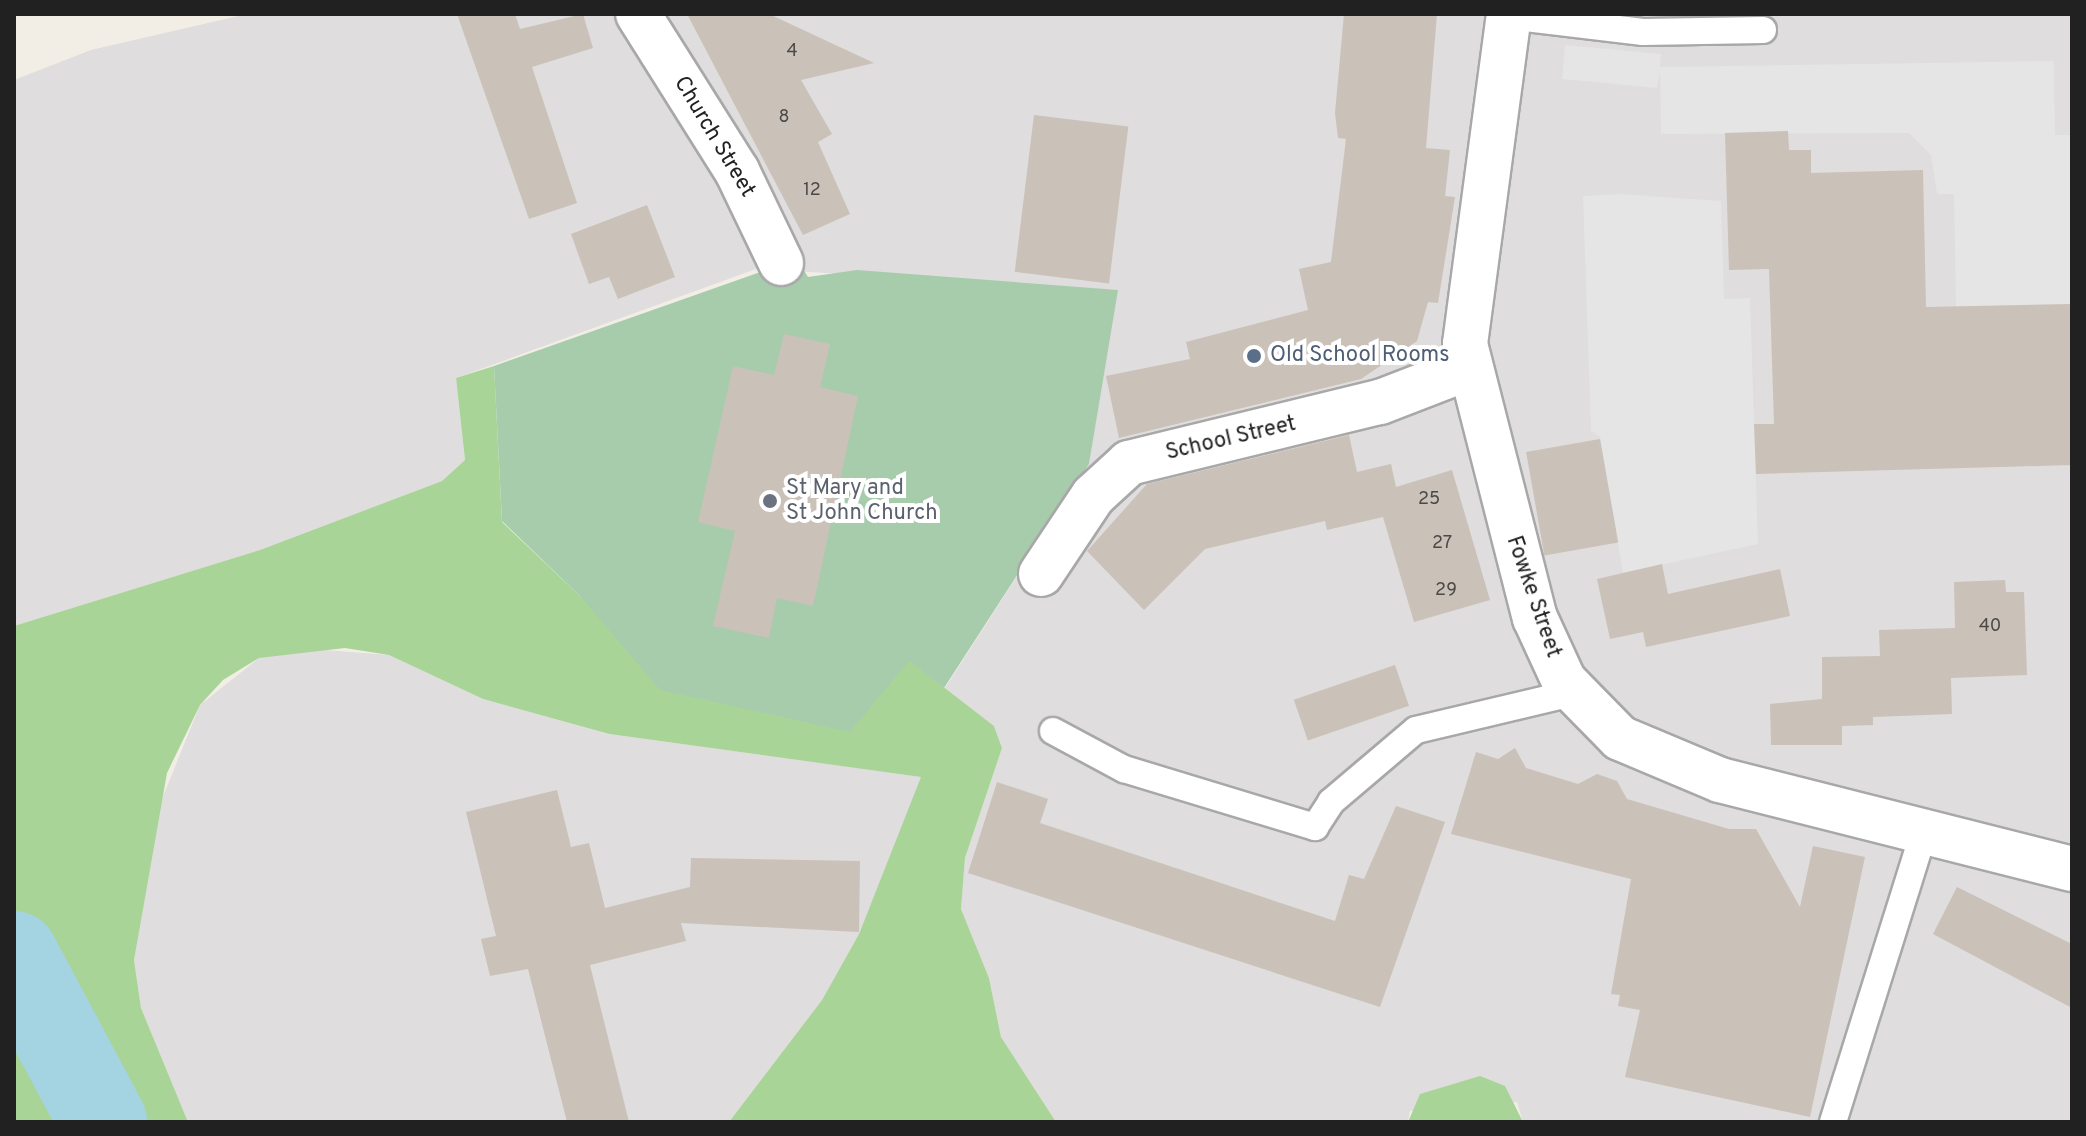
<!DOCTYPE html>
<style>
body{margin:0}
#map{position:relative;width:2086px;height:1136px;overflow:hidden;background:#f2eee6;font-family:Overpass,sans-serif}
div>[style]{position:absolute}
.residential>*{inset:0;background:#dfdddd}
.forest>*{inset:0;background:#a9d498}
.cemetery>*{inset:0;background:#a6ccac}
.parking>*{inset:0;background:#e5e5e5}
.river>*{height:88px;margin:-44px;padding:0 44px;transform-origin:44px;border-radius:44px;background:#a4d3e2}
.building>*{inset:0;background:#cac1b9;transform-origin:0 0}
.roads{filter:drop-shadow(2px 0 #a8a8a8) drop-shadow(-2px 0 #a8a8a8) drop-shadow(0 2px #a8a8a8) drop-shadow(0 -2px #a8a8a8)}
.service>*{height:26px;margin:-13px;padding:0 13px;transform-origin:13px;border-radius:13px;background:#fff}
.minor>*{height:44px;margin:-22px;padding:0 22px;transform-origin:22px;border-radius:22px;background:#fff}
.dots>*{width:22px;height:22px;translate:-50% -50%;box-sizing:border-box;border:4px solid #fff;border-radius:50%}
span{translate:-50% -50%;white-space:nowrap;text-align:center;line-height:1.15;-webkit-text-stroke:8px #fff;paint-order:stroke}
.number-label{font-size:18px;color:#4b4947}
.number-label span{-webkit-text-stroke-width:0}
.street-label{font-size:22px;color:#212121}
.service-label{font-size:22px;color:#4e5e75}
.left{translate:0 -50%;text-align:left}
.worship-label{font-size:22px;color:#5b616d}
.frame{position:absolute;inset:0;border:16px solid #212121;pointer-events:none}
</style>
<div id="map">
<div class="residential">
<i style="clip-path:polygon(247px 14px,2072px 14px,2072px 1122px,1523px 1122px,1517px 1102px,1410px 1111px,1408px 1122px,1056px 1122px,1001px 1037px,989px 978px,961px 909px,965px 858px,1002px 748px,994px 726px,945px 688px,1089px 464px,1117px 290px,756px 269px,456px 378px,465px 460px,442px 481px,260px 550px,14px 626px,14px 80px,91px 50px)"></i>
<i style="clip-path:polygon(300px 648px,389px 655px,483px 699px,608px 734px,922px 777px,859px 934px,822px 1000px,729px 1122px,188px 1122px,141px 1008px,134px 960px,158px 809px,200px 705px,259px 658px)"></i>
</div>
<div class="forest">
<i style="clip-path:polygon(494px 366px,502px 522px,581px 597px,910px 661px,994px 726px,1002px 748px,965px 858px,961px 909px,989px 978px,1001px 1037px,1056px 1122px,729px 1122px,822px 1000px,859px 934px,921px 777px,609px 734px,483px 699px,389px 655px,345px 648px,259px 658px,223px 680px,200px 705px,167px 773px,134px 960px,141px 1008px,188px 1122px,14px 1122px,14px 626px,260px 550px,442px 481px,465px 460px,456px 378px)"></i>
<i style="clip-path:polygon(1480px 1076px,1505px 1086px,1523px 1122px,1408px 1122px,1420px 1094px)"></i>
</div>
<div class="cemetery">
<i style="clip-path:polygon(797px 259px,808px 277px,857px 270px,1118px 290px,1089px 464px,944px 688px,909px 661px,850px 732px,660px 690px,581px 597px,502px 521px,494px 366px)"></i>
</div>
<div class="parking">
<i style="clip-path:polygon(1565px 45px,1661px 54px,1660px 67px,2054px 61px,2055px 135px,2072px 135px,2072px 304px,1956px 307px,1954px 194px,1937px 194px,1931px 155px,1909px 133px,1661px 134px,1660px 70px,1657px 88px,1562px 79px)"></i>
<i style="clip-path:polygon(1620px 194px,1721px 201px,1724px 299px,1750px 298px,1758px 544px,1623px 573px,1600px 437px,1591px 431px,1583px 196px)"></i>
</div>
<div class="river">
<i style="left:14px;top:955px;width:189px;rotate:61.9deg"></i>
</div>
<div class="building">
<i style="clip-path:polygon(457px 14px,515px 14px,520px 29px,583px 14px,593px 48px,532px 67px,577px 203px,529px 219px)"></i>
<i style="clip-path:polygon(687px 14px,769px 14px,874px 63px,801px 80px,832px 134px,818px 142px,850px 214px,803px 235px)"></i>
<i style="clip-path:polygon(1344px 14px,1437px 14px,1426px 148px,1450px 150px,1445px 196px,1455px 197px,1438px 303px,1428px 302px,1417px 341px,1361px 379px,1119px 438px,1106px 376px,1190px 359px,1186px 342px,1308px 310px,1299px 269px,1331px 262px,1346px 139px,1338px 138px,1335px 113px)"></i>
<i style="left:1034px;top:115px;width:95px;height:158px;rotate:7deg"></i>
<i style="clip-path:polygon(1788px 131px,1789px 150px,1811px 150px,1811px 173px,1923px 170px,1926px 307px,2072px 304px,2072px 465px,1756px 474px,1754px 424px,1774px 424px,1769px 269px,1729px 270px,1725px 133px)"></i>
<i style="clip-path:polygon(647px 205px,675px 277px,618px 299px,609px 277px,589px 284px,571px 234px)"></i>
<i style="clip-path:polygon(784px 334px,830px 344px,820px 387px,858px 396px,813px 606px,777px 598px,769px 638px,713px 626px,735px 531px,698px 522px,733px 366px,774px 375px)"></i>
<i style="clip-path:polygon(1349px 435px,1357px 472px,1391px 464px,1396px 487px,1452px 470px,1490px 600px,1414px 622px,1383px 517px,1327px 530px,1325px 521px,1205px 549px,1144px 610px,1087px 551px,1147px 484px)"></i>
<i style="left:1600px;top:439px;width:105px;height:75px;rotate:80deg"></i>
<i style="clip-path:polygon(1662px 564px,1668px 594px,1780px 569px,1790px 616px,1646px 647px,1643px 632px,1610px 639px,1597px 579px)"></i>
<i style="clip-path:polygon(2005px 580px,2006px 592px,2024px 592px,2027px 675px,1951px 678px,1952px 714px,1873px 717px,1873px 725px,1842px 726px,1842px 745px,1771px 745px,1770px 704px,1822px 699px,1822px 657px,1880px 656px,1879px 630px,1955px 628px,1954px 582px)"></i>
<i style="left:1395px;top:665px;width:43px;height:107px;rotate:71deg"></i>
<i style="clip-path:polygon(1515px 748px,1526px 768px,1578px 784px,1597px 774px,1617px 781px,1627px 799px,1729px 829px,1756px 829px,1800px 907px,1813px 846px,1865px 857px,1810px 1117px,1625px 1077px,1640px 1010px,1618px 1006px,1620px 995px,1611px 994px,1631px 879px,1451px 834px,1476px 752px,1498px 759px)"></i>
<i style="clip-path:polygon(997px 782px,1048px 799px,1040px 823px,1335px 921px,1349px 875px,1364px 879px,1396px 806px,1445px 822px,1380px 1007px,968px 873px)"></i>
<i style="clip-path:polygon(557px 790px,571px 847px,589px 843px,605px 908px,690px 887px,691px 858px,860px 861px,859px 932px,681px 923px,686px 941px,590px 965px,629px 1122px,567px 1122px,528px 969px,490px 976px,481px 939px,496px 936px,466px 812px)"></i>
<i style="clip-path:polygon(1957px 887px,2072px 944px,2072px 1008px,1933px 934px)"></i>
</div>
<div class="roads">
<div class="service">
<i style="left:1509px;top:16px;width:135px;rotate:6.8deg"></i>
<i style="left:1643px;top:32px;width:120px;rotate:-1deg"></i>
<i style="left:1053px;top:731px;width:81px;rotate:28.2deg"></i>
<i style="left:1124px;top:769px;width:200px;rotate:16.9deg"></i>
<i style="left:1315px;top:827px;width:30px;rotate:-57deg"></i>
<i style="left:1331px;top:802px;width:111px;rotate:-40.3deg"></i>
<i style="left:1416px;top:730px;width:161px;rotate:-13.3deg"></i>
<i style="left:1833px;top:1122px;width:304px;rotate:-72.6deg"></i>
</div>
<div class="minor">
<i style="left:638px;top:14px;width:186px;rotate:57.8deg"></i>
<i style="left:737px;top:171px;width:102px;rotate:64.4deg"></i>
<i style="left:1509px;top:14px;width:333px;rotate:97.6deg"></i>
<i style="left:1465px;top:344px;width:283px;rotate:75.7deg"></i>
<i style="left:1535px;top:618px;width:69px;rotate:65.3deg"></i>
<i style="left:1564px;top:681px;width:80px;rotate:45.5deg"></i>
<i style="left:1620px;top:738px;width:108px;rotate:22.8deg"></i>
<i style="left:1720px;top:780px;width:363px;rotate:14.2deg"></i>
<i style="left:1041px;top:574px;width:94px;rotate:-56.3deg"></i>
<i style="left:1093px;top:496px;width:49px;rotate:-42.5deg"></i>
<i style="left:1129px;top:463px;width:258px;rotate:-13.7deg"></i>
<i style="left:1380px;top:402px;width:94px;rotate:-21.1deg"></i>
</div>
</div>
<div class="dots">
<i style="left:1254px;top:356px;background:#5c6f8a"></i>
<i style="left:770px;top:501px;background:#6b7280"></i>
</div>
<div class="number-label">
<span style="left:792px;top:52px">4</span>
<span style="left:784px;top:118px">8</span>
<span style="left:812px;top:191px">12</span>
<span style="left:1429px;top:500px">25</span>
<span style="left:1442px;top:544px">27</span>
<span style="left:1446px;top:591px">29</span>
<span style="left:1990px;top:627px">40</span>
</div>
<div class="street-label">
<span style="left:714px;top:137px;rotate:59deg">Church Street</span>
<span style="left:1231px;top:439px;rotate:-13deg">School Street</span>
<span style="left:1533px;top:597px;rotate:71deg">Fowke Street</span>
</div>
<div class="service-label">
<span class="left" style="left:1270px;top:356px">Old School Rooms</span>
</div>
<div class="worship-label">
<span class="left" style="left:786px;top:501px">St Mary and<br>St John Church</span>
</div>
<div class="frame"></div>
</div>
